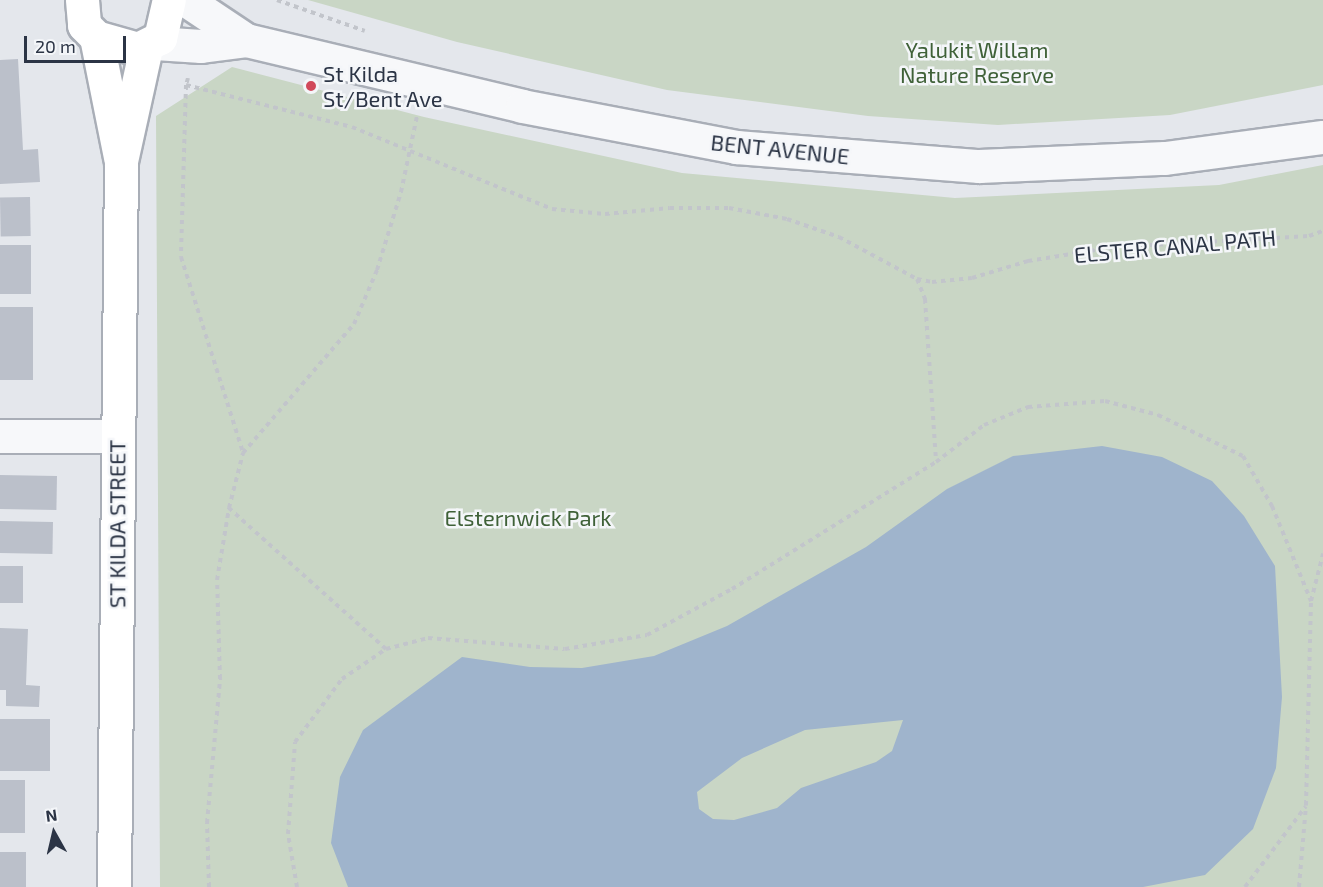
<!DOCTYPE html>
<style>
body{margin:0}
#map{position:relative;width:1323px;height:887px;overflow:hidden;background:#e4e7ec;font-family:"Exo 2",sans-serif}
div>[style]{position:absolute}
.green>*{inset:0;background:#c9d6c5}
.water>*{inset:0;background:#9fb4cc}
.building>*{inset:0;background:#bbc0ca;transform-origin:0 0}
.path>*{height:4px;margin-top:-2px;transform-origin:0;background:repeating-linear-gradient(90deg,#c2c5cb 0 4.5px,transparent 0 9px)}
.roads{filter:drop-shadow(2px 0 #a9aeb7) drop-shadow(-2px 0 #a9aeb7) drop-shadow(0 2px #a9aeb7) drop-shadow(0 -2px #a9aeb7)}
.minor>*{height:33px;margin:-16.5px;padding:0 16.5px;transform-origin:16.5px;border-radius:16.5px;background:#f7f8fa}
.major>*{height:33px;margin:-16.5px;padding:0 16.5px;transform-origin:16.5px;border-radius:16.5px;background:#fff}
.dots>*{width:16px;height:16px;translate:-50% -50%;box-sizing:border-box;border:3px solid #f4f6f9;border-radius:50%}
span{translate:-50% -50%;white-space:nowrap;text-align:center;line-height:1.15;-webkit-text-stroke:5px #f4f6f9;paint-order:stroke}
.park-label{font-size:22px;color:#3f6138}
.poi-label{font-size:22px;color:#2b3445}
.left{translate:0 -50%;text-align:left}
.street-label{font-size:22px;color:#2b3445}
.north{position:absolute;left:24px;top:803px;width:60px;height:60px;-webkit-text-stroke:4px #f4f6f9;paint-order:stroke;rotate:352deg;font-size:16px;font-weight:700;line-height:24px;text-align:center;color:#2b3445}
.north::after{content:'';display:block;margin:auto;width:21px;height:27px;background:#2b3445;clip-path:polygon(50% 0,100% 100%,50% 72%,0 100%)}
.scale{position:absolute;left:24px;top:36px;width:102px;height:27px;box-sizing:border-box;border:3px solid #2b3445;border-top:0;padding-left:8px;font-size:18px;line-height:21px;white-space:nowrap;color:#2b3445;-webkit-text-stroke:4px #f4f6f9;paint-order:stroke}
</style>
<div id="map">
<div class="green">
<i style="clip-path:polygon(308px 0,1323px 0,1323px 85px,1170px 115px,998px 125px,868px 116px,667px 90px,457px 42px)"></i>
<i style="clip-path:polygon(232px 67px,424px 117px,682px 173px,955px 198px,1219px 185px,1323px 165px,1323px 887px,160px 887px,156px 116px)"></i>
</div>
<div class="water">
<i style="clip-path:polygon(evenodd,1102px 446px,1162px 457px,1212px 481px,1244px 516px,1275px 566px,1282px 697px,1276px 768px,1253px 829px,1205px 875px,1143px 887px,348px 887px,331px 843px,340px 777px,363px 730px,462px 657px,530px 667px,582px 668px,654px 656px,727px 626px,866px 547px,947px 489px,1013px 456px,1102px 446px,903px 720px,892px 751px,876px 762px,801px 788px,777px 808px,734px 820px,713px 819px,699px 809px,697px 792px,742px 758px,805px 730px,903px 720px)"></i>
</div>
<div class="building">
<i style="clip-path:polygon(18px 59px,23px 150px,38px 149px,40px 182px,0 184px,0 60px)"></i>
<i style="left:30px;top:197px;width:39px;height:30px;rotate:89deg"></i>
<i style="left:31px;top:245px;width:49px;height:31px;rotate:90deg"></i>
<i style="left:0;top:307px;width:33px;height:73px"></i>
<i style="left:0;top:475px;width:57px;height:34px;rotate:1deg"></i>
<i style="left:0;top:521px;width:53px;height:32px;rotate:1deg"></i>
<i style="left:0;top:566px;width:23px;height:37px"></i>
<i style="clip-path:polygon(0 628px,28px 629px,26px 685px,40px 686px,39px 707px,6px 706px,6px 690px,0 690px)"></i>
<i style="left:0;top:719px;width:50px;height:52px"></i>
<i style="left:0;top:780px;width:25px;height:53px"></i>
<i style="left:0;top:852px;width:26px;height:35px"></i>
</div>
<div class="path">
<i style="left:277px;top:0;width:93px;rotate:19.4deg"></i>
<i style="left:188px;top:78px;width:7px;rotate:106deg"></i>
<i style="left:186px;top:85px;width:171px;rotate:14.2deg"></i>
<i style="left:352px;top:127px;width:216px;rotate:22.3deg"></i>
<i style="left:552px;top:209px;width:53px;rotate:5.4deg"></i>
<i style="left:605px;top:214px;width:65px;rotate:-5.3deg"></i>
<i style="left:670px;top:208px;width:59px"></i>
<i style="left:729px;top:208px;width:59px;rotate:10.7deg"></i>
<i style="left:787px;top:219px;width:55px;rotate:19.1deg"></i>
<i style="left:839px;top:237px;width:89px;rotate:28.3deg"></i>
<i style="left:917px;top:279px;width:15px;rotate:11deg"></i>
<i style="left:932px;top:282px;width:40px;rotate:-5.7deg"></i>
<i style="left:972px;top:278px;width:59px;rotate:-16.9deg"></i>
<i style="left:1028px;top:261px;width:87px;rotate:-9.2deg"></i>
<i style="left:1114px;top:247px;width:195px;rotate:-3.2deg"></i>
<i style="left:1309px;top:236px;width:15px;rotate:-20deg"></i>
<i style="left:186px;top:85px;width:172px;rotate:91.7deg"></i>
<i style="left:181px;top:257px;width:205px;rotate:72.4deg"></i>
<i style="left:917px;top:279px;width:22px;rotate:68deg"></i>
<i style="left:925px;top:299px;width:162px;rotate:86.1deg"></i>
<i style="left:386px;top:649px;width:211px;rotate:-138.1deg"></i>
<i style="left:229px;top:508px;width:57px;rotate:-75.7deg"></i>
<i style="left:243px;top:453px;width:170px;rotate:-49.3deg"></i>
<i style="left:354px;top:324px;width:59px;rotate:-66.9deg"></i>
<i style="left:377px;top:270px;width:82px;rotate:-72.9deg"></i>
<i style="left:401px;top:192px;width:78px;rotate:-78.1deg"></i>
<i style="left:209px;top:887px;width:64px;rotate:-91.8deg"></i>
<i style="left:207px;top:823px;width:145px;rotate:-84.8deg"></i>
<i style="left:220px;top:679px;width:99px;rotate:-91.7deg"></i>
<i style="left:217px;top:580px;width:73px;rotate:-80.5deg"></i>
<i style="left:297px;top:887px;width:54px;rotate:-99.6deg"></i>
<i style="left:288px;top:834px;width:92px;rotate:-85.6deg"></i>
<i style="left:295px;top:742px;width:79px;rotate:-53.3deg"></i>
<i style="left:342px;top:679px;width:53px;rotate:-34.3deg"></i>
<i style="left:386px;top:649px;width:43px;rotate:-14.7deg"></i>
<i style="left:428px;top:638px;width:137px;rotate:4.6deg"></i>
<i style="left:565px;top:649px;width:83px;rotate:-9.7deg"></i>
<i style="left:647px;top:635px;width:97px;rotate:-28.4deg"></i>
<i style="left:732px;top:589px;width:240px;rotate:-31.9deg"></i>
<i style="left:936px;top:462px;width:61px;rotate:-37.6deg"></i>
<i style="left:984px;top:425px;width:48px;rotate:-22.2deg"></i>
<i style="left:1028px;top:407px;width:77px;rotate:-4.5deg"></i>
<i style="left:1105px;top:401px;width:55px;rotate:14.8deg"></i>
<i style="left:1158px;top:415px;width:94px;rotate:25.8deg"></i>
<i style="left:1243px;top:456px;width:58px;rotate:59.9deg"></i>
<i style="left:1272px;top:506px;width:103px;rotate:67.7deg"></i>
<i style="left:1245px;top:887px;width:101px;rotate:-53deg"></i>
<i style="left:1299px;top:887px;width:82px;rotate:-85.1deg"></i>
<i style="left:1306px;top:805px;width:204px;rotate:-88.6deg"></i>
<i style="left:1311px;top:601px;width:49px;rotate:-75.7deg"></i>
</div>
<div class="roads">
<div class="minor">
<i style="left:186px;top:0;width:72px;rotate:33.7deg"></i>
<i style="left:155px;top:43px;width:46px;rotate:3.7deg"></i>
<i style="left:201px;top:46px;width:45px;rotate:-7.6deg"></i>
<i style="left:246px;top:40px;width:284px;rotate:13.4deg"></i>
<i style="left:522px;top:106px;width:218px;rotate:10.8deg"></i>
<i style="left:736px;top:147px;width:244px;rotate:4.5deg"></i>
<i style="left:979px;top:166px;width:186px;rotate:-2.5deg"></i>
<i style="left:1165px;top:158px;width:159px;rotate:-7.6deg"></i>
<i style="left:0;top:436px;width:118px"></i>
</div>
<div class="major">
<i style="left:82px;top:0;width:25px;rotate:85deg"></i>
<i style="left:84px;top:25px;width:17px;rotate:45deg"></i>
<i style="left:96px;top:37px;width:44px;rotate:15.9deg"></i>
<i style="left:138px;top:49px;width:25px;rotate:-27deg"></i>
<i style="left:160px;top:38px;width:39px;rotate:-77deg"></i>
<i style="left:96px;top:37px;width:122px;rotate:78.7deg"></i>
<i style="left:114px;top:887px;width:726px;rotate:-89.45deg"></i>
<i style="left:121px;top:161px;width:117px;rotate:-77.6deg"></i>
</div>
</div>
<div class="dots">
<i style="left:311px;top:86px;background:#d1495b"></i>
</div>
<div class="park-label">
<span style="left:977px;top:62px">Yalukit Willam<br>Nature Reserve</span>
<span style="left:528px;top:518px">Elsternwick Park</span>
</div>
<div class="poi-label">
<span class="left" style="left:323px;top:86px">St Kilda<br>St/Bent Ave</span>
</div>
<div class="street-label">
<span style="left:780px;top:149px;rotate:6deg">BENT AVENUE</span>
<span style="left:1175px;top:246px;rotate:-5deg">ELSTER CANAL PATH</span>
<span style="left:117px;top:524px;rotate:-90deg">ST KILDA STREET</span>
</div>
<div class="north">N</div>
<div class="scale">20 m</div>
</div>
